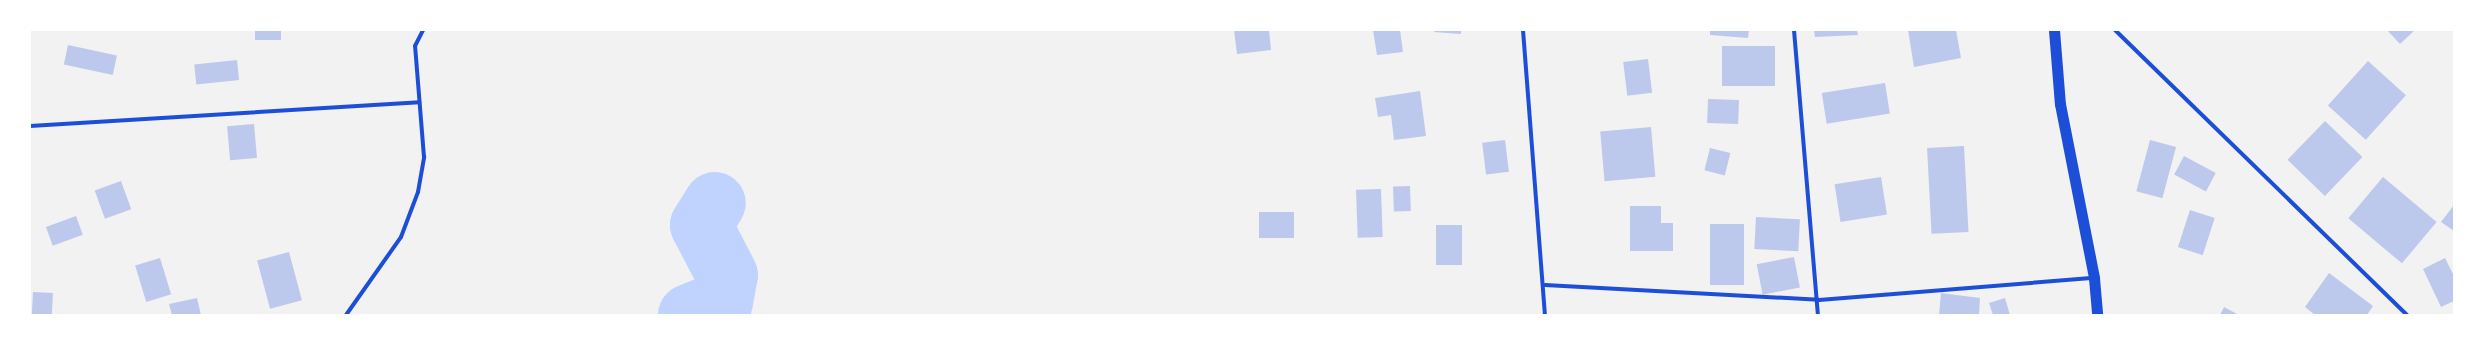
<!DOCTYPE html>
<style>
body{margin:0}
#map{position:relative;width:2484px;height:345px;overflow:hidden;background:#f2f2f2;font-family:Lato,sans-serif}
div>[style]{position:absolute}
.river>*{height:62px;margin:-31px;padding:0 31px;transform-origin:31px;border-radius:31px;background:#bfd3fe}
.building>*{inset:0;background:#bdc9ec;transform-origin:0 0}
.minor>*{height:4px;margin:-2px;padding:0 2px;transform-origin:2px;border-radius:2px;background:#1d4ed8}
.trunk>*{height:11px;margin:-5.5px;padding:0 5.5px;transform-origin:5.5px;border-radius:5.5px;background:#1d4ed8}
span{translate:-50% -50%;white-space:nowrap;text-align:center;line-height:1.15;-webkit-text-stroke:4px #fff;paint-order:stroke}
.frame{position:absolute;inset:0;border:31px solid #fff;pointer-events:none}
</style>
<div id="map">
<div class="river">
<i style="left:689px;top:315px;width:35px;rotate:-22deg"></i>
<i style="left:722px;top:302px;width:27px;rotate:-80deg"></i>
<i style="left:727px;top:275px;width:56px;rotate:-117.5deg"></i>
<i style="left:701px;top:225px;width:26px;rotate:-58deg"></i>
</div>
<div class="building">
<i style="left:255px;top:30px;width:26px;height:10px"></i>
<i style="clip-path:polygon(1234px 30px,1269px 30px,1271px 50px,1237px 54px)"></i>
<i style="clip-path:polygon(1373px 30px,1400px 30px,1403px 52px,1377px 55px)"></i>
<i style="clip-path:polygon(1435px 30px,1461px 30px,1461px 34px,1434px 32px)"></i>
<i style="clip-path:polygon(1710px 30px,1749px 30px,1748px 38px,1710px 35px)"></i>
<i style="clip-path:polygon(1814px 30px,1857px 30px,1858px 35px,1815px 37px)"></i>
<i style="clip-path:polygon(1908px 30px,1956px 30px,1961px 58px,1914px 67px)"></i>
<i style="clip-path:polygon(2387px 30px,2415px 30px,2400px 44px)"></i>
<i style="left:68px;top:45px;width:50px;height:20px;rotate:12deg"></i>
<i style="left:1722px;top:46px;width:53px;height:40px"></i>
<i style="left:1648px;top:59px;width:34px;height:25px;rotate:83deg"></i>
<i style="left:237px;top:60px;width:20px;height:43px;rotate:84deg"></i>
<i style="left:2368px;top:61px;width:51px;height:60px;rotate:42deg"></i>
<i style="left:1885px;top:83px;width:31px;height:64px;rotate:81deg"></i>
<i style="clip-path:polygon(1420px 91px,1426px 136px,1394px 140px,1391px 115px,1378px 117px,1375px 98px)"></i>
<i style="left:1708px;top:99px;width:31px;height:24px;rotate:2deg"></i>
<i style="left:2325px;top:121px;width:52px;height:54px;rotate:44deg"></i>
<i style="left:254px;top:124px;width:34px;height:27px;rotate:85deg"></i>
<i style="left:1651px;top:127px;width:50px;height:51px;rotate:85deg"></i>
<i style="left:1505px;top:140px;width:32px;height:23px;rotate:83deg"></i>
<i style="left:2150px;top:140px;width:27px;height:53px;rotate:15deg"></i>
<i style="left:1964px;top:146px;width:86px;height:37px;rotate:87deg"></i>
<i style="left:1710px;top:148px;width:21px;height:23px;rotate:14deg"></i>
<i style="left:2184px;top:156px;width:36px;height:21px;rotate:28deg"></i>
<i style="left:1881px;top:177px;width:38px;height:47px;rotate:81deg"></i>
<i style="left:2383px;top:177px;width:70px;height:54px;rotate:40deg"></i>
<i style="left:121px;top:181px;width:30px;height:28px;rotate:70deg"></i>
<i style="left:1410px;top:186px;width:25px;height:17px;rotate:88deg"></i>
<i style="left:1381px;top:189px;width:48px;height:25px;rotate:88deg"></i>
<i style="clip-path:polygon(2454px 205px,2454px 231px,2441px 222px)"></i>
<i style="clip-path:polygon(1630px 206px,1661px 206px,1661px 223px,1673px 223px,1673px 251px,1630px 251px)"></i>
<i style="left:2190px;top:210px;width:26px;height:39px;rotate:18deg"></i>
<i style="left:1294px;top:212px;width:26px;height:35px;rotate:90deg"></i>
<i style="left:76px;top:216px;width:20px;height:32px;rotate:70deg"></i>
<i style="left:1756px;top:217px;width:44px;height:32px;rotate:3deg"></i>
<i style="left:1710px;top:224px;width:34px;height:61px"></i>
<i style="left:1436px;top:225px;width:26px;height:40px"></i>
<i style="left:289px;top:252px;width:50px;height:33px;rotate:75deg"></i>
<i style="left:1794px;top:257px;width:31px;height:38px;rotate:79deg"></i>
<i style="left:160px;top:258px;width:38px;height:26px;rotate:73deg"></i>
<i style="clip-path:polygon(2445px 258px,2454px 276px,2454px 301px,2441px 307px,2423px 269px)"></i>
<i style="clip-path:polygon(2329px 273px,2373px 306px,2367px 315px,2315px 315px,2305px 307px)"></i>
<i style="left:33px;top:292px;width:20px;height:23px;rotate:3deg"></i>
<i style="clip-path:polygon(1941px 293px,1980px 298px,1979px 315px,1939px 315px)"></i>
<i style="clip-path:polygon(197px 298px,201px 315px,172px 315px,169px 304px)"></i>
<i style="clip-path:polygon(2005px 298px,2010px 315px,1993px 315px,1989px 303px)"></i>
<i style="clip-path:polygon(2224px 307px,2239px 315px,2220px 315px)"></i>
</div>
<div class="minor">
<i style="left:1523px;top:30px;width:286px;rotate:85.6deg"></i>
<i style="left:1794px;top:30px;width:286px;rotate:85.2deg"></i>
<i style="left:2115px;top:30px;width:408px;rotate:44.3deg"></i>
<i style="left:30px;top:126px;width:390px;rotate:-3.5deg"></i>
<i style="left:1545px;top:285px;width:274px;rotate:3.1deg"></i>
<i style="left:1819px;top:300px;width:276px;rotate:-4.6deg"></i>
<i style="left:346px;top:315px;width:95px;rotate:-54.8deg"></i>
<i style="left:401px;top:237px;width:48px;rotate:-69.3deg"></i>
<i style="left:418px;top:192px;width:36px;rotate:-80deg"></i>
<i style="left:424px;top:157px;width:111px;rotate:-94.6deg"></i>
<i style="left:415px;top:46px;width:18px;rotate:-63deg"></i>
</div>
<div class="trunk">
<i style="left:2054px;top:30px;width:74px;rotate:85.4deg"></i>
<i style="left:2060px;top:104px;width:177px;rotate:78.9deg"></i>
<i style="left:2094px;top:278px;width:37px;rotate:85deg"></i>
</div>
<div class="frame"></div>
</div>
